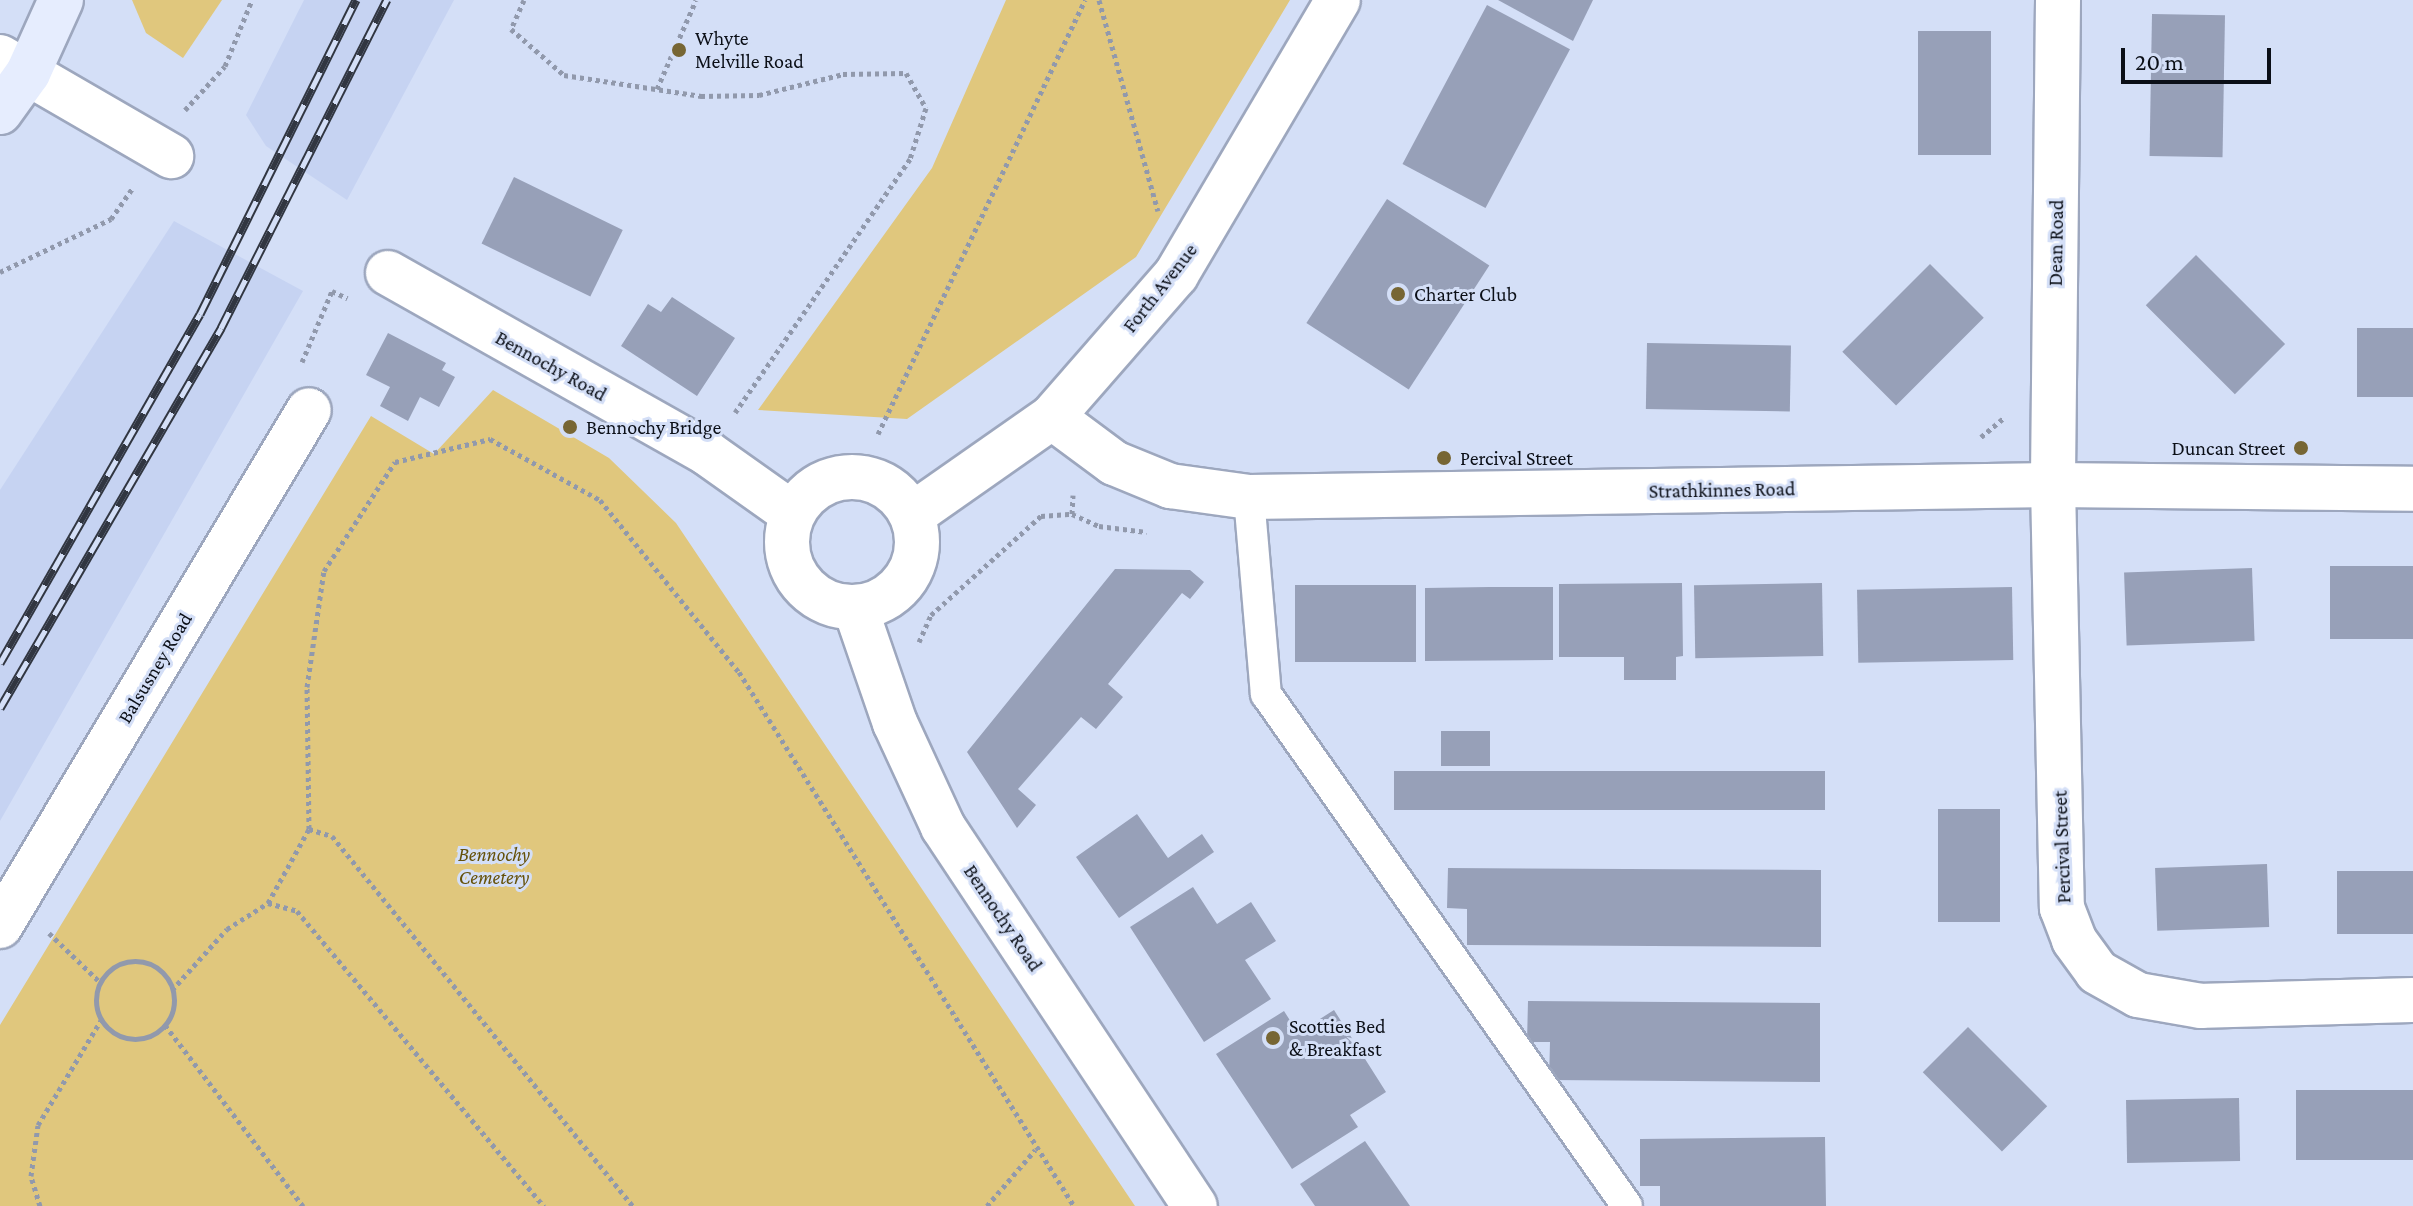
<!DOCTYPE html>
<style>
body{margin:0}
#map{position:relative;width:2413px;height:1206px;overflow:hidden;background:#d4dff7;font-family:"Crimson Pro",serif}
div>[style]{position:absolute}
.built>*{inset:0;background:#c6d3f2}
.green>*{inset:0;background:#e0c77d}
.building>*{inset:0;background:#97a0b8;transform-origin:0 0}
.path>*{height:5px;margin-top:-2.5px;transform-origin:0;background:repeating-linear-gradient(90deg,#9199ac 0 4px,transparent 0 8px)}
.path>.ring{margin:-2.5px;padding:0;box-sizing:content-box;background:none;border:5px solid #9199ac;border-radius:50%}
.roads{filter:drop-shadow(2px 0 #9da7be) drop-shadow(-2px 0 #9da7be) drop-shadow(0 2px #9da7be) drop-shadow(0 -2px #9da7be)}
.service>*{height:30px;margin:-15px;padding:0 15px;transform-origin:15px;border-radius:15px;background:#fff}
.minor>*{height:44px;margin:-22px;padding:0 22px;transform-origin:22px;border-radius:22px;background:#fff}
.tertiary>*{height:44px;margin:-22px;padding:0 22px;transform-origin:22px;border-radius:22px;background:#fff}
.tertiary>.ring{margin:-22px;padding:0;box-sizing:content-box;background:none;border:44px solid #fff;border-radius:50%}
.secondary>*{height:44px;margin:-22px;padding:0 22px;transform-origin:22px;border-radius:22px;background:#e6edfe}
.rail>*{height:9px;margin-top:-4.5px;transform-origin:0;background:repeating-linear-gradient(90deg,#d4dff7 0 18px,#313641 0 36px);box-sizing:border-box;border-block:2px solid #313641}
.dots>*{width:22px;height:22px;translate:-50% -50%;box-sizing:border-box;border:4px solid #d4dff7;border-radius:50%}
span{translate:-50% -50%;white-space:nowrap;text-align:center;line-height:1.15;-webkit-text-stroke:6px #d4dff7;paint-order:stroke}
.poi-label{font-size:20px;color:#0b0f17}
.left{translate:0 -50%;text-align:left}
.right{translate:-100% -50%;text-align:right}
.street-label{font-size:20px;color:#0b0f17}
.park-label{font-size:20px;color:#655109;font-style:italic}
.scale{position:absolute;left:2121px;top:48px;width:150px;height:36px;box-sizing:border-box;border:4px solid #0b0f17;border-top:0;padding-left:10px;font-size:24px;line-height:28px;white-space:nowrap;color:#0b0f17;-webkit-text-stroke:6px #d4dff7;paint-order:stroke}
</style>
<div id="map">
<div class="built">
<i style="clip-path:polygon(304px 0,454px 0,347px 200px,266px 146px,246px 115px)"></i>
<i style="clip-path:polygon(174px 221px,303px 291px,0 821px,0 490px)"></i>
</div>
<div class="green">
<i style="clip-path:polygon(132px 0,222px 0,183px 58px,146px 33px)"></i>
<i style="clip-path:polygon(1006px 0,1290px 0,1136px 257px,907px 419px,758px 410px,932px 168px)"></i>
<i style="clip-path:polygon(493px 390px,609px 458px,676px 523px,1135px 1206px,0 1206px,0 1025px,371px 416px,434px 454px)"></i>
</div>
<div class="building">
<i style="clip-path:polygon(1498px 0,1593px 0,1573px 41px)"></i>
<i style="left:1487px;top:5px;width:94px;height:180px;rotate:28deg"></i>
<i style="left:2152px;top:14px;width:73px;height:142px;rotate:1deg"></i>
<i style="left:1918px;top:31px;width:73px;height:124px"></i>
<i style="left:514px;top:177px;width:121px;height:74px;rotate:26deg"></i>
<i style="left:1387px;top:199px;width:122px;height:148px;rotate:33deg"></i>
<i style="left:2196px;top:255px;width:126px;height:71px;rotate:45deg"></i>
<i style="left:1930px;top:264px;width:76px;height:124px;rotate:45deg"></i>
<i style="clip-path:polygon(672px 297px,735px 338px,697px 396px,621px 346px,648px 304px,661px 312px)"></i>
<i style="left:2357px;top:328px;width:56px;height:69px"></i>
<i style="clip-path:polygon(388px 333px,446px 363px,442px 370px,455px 377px,439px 407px,420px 397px,408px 421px,380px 406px,390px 387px,366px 375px)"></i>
<i style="left:1647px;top:343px;width:144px;height:66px;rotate:1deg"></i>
<i style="left:2330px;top:566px;width:83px;height:73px"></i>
<i style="left:2252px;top:568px;width:73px;height:128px;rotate:88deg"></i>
<i style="clip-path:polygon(1115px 569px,1190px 570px,1204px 582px,1190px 599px,1182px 593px,1108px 684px,1123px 697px,1096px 729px,1081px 717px,1018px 789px,1036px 805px,1017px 828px,967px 752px)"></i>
<i style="clip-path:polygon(1682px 583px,1683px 656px,1676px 657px,1676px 680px,1624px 680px,1624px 657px,1559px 657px,1559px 584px)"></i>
<i style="left:1822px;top:583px;width:73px;height:128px;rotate:89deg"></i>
<i style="left:1295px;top:585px;width:121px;height:77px"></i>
<i style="clip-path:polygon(1489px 587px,1553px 587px,1553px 660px,1425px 661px,1425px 588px)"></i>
<i style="left:2012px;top:587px;width:73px;height:155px;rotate:89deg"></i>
<i style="left:1490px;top:731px;width:35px;height:49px;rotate:90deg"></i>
<i style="left:1825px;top:771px;width:39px;height:431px;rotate:90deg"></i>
<i style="left:1938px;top:809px;width:62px;height:113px"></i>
<i style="clip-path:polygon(1137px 814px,1168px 858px,1202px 834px,1214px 852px,1119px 918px,1076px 857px)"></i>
<i style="left:2267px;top:864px;width:63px;height:112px;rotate:88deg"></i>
<i style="clip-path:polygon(1448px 868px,1821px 870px,1821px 947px,1467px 945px,1467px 909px,1447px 908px)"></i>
<i style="left:2413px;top:871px;width:63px;height:76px;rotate:90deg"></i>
<i style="clip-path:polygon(1193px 887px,1217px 924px,1251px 902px,1276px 941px,1245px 960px,1271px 999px,1204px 1042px,1130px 927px)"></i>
<i style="clip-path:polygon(1528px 1001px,1820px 1003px,1820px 1082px,1549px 1080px,1550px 1042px,1527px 1042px)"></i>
<i style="clip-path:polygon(1334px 1010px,1386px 1092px,1350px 1115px,1358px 1127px,1292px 1169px,1216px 1054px,1284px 1011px,1298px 1033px)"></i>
<i style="left:1968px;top:1027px;width:112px;height:64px;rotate:45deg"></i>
<i style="left:2413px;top:1090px;width:70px;height:117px;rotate:90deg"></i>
<i style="left:2239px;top:1098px;width:63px;height:113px;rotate:89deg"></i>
<i style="clip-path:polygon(1825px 1137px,1826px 1206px,1660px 1206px,1660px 1186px,1640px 1186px,1640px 1139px)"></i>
<i style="clip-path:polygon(1365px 1141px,1410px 1206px,1315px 1206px,1300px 1184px)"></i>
</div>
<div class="path">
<i style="left:524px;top:0;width:32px;rotate:114deg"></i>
<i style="left:511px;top:29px;width:70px;rotate:41deg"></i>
<i style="left:564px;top:75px;width:139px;rotate:8.7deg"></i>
<i style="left:701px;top:96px;width:58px;rotate:-1deg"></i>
<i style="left:759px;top:95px;width:87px;rotate:-14deg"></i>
<i style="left:843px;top:74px;width:63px;rotate:-0.9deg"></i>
<i style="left:906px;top:73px;width:40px;rotate:60.3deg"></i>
<i style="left:926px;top:108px;width:53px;rotate:107.4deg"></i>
<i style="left:910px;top:159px;width:308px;rotate:124.6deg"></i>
<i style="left:1099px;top:0;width:219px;rotate:74.4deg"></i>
<i style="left:657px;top:89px;width:97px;rotate:-66.3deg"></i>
<i style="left:185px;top:110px;width:59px;rotate:-47.7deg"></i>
<i style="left:225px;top:66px;width:71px;rotate:-67.8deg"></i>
<i style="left:0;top:272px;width:123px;rotate:-25.5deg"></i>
<i style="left:111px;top:219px;width:39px;rotate:-55deg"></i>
<i style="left:302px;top:362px;width:77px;rotate:-67.1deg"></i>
<i style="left:332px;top:291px;width:17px;rotate:25deg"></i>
<i style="left:878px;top:434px;width:481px;rotate:-64.5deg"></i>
<i style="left:1981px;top:437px;width:30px;rotate:-40deg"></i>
<i style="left:1072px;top:514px;width:19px;rotate:-87deg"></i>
<i style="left:919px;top:642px;width:30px;rotate:-66deg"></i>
<i style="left:931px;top:615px;width:148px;rotate:-42deg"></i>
<i style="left:1041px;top:516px;width:31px;rotate:-4deg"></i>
<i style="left:1072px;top:514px;width:30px;rotate:24deg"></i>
<i style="left:1099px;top:526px;width:48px;rotate:7.1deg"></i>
<i style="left:309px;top:829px;width:24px;rotate:17deg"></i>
<i style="left:332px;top:836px;width:477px;rotate:50.9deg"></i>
<i style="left:268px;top:903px;width:85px;rotate:-61deg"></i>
<i style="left:309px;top:829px;width:142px;rotate:-90.8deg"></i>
<i style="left:307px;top:687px;width:117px;rotate:-81.7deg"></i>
<i style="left:324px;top:571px;width:130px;rotate:-56.9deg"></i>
<i style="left:395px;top:462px;width:98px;rotate:-13.6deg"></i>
<i style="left:490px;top:439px;width:126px;rotate:29deg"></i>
<i style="left:600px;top:500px;width:221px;rotate:51.1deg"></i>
<i style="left:739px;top:672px;width:630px;rotate:57.9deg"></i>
<i style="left:49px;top:933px;width:71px;rotate:43.9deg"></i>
<i class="ring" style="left:96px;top:961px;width:73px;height:73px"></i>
<i style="left:172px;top:990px;width:82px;rotate:-48deg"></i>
<i style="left:227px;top:929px;width:49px;rotate:-32.4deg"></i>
<i style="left:268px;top:903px;width:30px;rotate:15deg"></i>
<i style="left:297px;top:911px;width:385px;rotate:50.1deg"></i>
<i style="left:165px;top:1025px;width:228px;rotate:52.7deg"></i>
<i style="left:40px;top:1206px;width:31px;rotate:-107deg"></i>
<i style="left:31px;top:1176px;width:51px;rotate:-82.2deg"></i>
<i style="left:38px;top:1125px;width:122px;rotate:-59deg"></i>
<i style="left:987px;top:1206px;width:74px;rotate:-49.4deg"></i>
</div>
<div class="roads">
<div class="service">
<i style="left:1249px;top:497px;width:198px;rotate:85.1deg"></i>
<i style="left:1266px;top:694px;width:626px;rotate:54.81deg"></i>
</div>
<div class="minor">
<i style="left:2058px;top:0;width:485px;rotate:90.6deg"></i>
<i style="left:2053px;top:485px;width:423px;rotate:88.8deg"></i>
<i style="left:2062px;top:908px;width:34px;rotate:69deg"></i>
<i style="left:2074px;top:940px;width:39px;rotate:54deg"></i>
<i style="left:2097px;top:972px;width:47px;rotate:29.3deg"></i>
<i style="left:2138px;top:995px;width:64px;rotate:9.9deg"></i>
<i style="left:2201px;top:1006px;width:212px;rotate:-1.6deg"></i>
<i style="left:1052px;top:417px;width:77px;rotate:36.6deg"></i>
<i style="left:1114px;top:463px;width:61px;rotate:22.3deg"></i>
<i style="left:1170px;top:486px;width:80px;rotate:7.9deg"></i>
<i style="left:1249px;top:497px;width:804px;rotate:-0.86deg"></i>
<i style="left:2053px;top:485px;width:360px;rotate:0.6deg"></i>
<i style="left:0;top:926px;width:601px;rotate:-59.09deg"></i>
</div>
<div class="tertiary">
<i style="left:0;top:57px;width:198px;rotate:30.1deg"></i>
<i style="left:388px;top:273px;width:366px;rotate:29.4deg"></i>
<i style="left:707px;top:453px;width:105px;rotate:35.3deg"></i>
<i class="ring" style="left:787px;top:477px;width:86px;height:86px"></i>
<i style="left:912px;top:515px;width:171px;rotate:-35deg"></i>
<i style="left:1052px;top:417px;width:189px;rotate:-48.9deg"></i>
<i style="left:1176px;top:275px;width:319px;rotate:-59.5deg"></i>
<i style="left:855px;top:607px;width:123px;rotate:71deg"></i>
<i style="left:895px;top:723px;width:115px;rotate:65.2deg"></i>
<i style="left:943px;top:827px;width:455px;rotate:56.4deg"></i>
</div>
<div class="secondary">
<i style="left:0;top:112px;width:48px;rotate:-54.3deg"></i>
<i style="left:28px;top:73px;width:80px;rotate:-65.7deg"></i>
</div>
</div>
<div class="rail">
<i style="left:0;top:663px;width:402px;rotate:-60.2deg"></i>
<i style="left:200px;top:314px;width:351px;rotate:-63.6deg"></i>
<i style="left:0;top:708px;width:440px;rotate:-59.8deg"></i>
<i style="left:221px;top:328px;width:368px;rotate:-63.2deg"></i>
</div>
<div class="dots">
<i style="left:679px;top:50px;background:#776634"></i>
<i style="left:1398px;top:294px;background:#776634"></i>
<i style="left:570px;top:427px;background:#776634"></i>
<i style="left:2301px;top:448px;background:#776634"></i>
<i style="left:1444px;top:458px;background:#776634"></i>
<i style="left:1273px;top:1038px;background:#776634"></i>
</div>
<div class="poi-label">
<span class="left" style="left:695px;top:50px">Whyte<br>Melville Road</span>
<span class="left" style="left:1414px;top:294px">Charter Club</span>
<span class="left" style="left:586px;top:427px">Bennochy Bridge</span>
<span class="right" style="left:2285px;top:448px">Duncan Street</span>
<span class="left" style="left:1460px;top:458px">Percival Street</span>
<span class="left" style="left:1289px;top:1038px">Scotties Bed<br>&amp; Breakfast</span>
</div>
<div class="street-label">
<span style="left:2056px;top:243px;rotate:-89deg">Dean Road</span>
<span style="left:1160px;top:288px;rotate:-52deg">Forth Avenue</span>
<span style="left:551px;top:366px;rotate:29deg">Bennochy Road</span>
<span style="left:1722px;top:490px;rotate:-1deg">Strathkinnes Road</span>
<span style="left:155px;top:668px;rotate:-59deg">Balsusney Road</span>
<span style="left:2062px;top:847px;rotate:-92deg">Percival Street</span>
<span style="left:1003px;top:918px;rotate:56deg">Bennochy Road</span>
</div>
<div class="park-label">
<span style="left:494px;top:866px">Bennochy<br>Cemetery</span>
</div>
<div class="scale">20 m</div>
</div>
